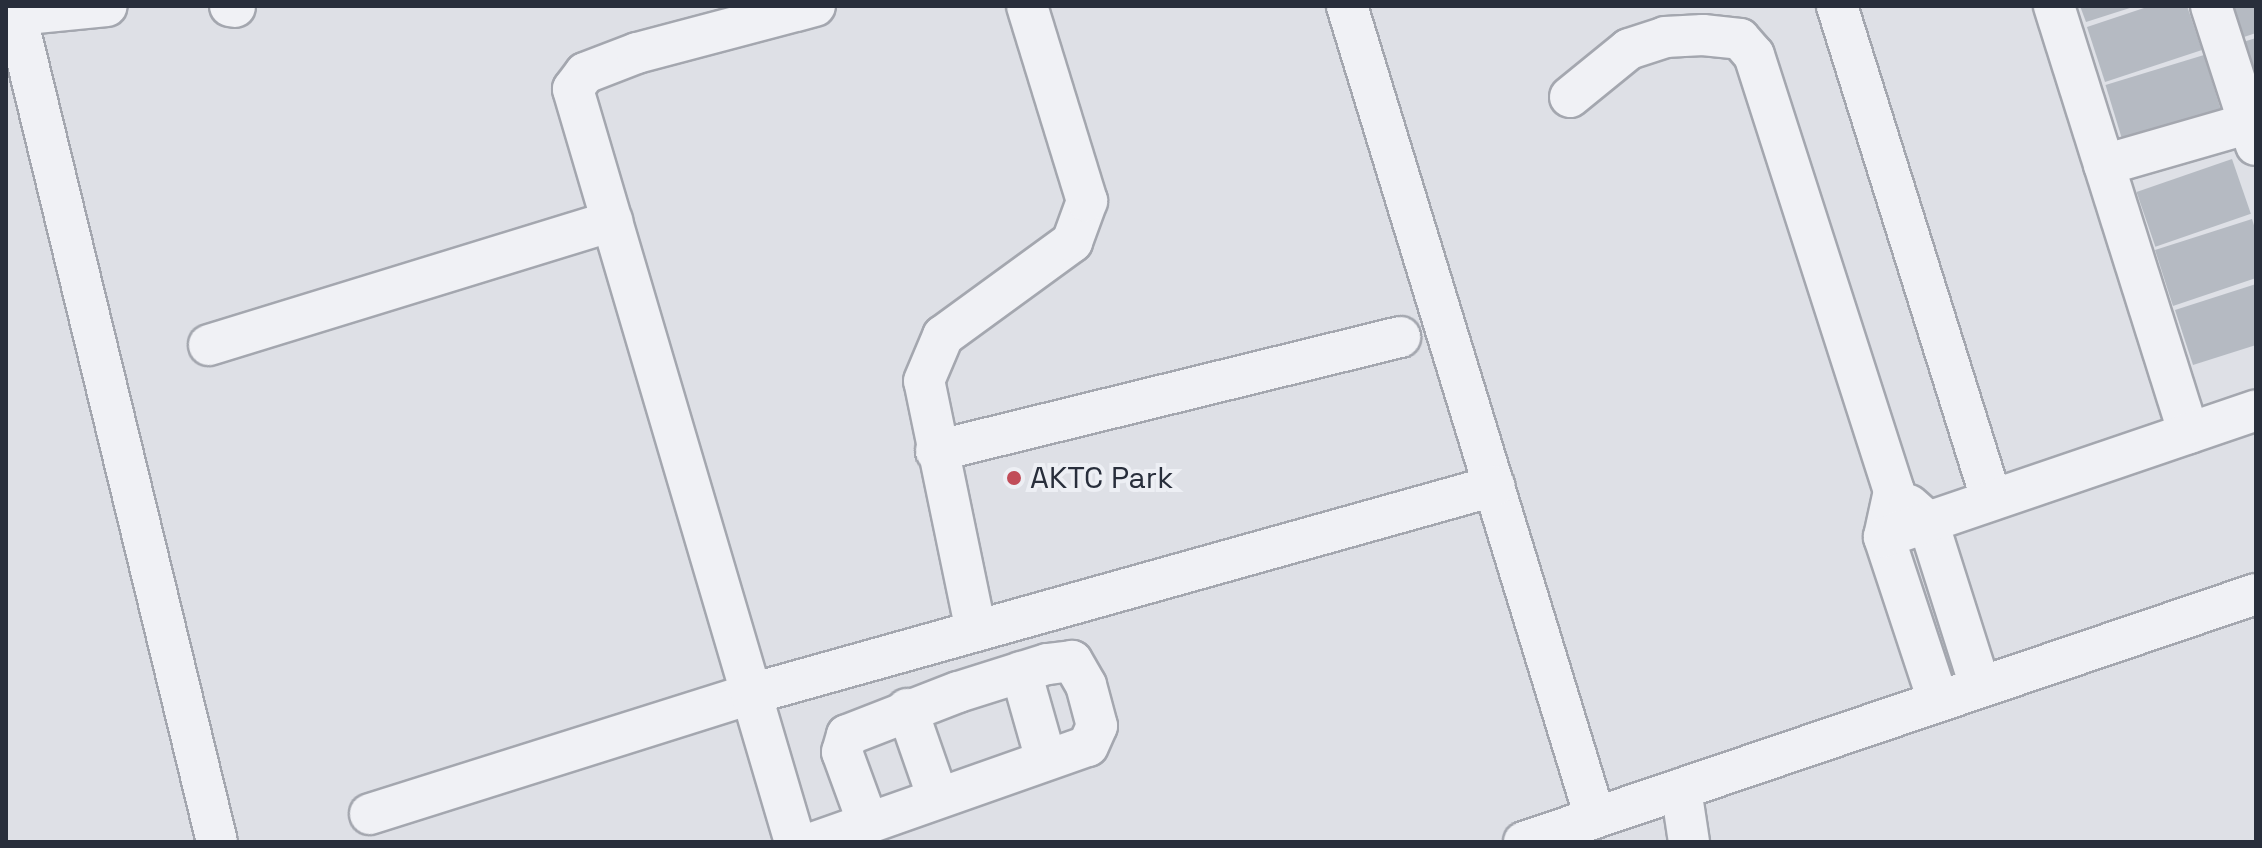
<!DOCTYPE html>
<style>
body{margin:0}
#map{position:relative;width:2262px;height:848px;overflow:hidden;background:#dee0e6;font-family:"Space Grotesk",sans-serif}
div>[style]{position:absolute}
.building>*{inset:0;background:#b5bac2;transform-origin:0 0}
.roads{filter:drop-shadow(2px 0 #a4a7af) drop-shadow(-2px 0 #a4a7af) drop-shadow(0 2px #a4a7af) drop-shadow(0 -2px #a4a7af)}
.minor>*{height:40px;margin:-20px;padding:0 20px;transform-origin:20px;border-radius:20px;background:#f0f1f5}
.dots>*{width:22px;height:22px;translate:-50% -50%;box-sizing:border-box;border:4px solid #edeff4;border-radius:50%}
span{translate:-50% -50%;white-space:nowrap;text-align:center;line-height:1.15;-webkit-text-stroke:8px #edeff4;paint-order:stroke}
.poi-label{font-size:30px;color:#282e3b}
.left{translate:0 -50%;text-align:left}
.frame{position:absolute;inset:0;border:8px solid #282e3b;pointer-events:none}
</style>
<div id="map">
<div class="building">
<i style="clip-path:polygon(2080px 6px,2133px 6px,2133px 7px,2086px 22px)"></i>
<i style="clip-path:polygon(2150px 6px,2187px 6px,2202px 50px,2105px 82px,2087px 27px)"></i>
<i style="clip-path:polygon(2231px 6px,2256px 6px,2256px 33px,2241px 38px)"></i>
<i style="clip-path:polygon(2256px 38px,2256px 80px,2255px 80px,2243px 42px)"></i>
<i style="left:2204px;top:55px;width:58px;height:103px;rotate:73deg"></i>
<i style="left:2232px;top:159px;width:58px;height:101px;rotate:71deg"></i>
<i style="clip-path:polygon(2252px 219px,2256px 232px,2256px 278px,2173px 306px,2155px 250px)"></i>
<i style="clip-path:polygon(2256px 284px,2256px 345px,2193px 365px,2175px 310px)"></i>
</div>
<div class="roads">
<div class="minor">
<i style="left:14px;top:6px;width:860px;rotate:76.35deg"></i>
<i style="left:230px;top:6px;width:5px;rotate:11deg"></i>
<i style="left:1347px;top:6px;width:848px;rotate:73deg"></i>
<i style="left:1837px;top:6px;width:516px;rotate:72.62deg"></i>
<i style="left:2054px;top:6px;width:448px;rotate:72.5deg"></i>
<i style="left:2211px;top:6px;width:146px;rotate:72.1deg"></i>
<i style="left:16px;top:15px;width:91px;rotate:-5.6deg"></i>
<i style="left:1570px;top:97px;width:76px;rotate:-39.1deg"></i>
<i style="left:1629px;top:49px;width:38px;rotate:-18deg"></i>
<i style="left:1665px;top:37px;width:38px;rotate:-3deg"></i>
<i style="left:1703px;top:35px;width:37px;rotate:6deg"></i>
<i style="left:1740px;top:39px;width:21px;rotate:49deg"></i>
<i style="left:1754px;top:55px;width:458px;rotate:72.2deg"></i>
<i style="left:1894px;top:491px;width:47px;rotate:102.3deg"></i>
<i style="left:1884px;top:537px;width:172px;rotate:71.7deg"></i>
<i style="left:2104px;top:165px;width:158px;rotate:-16.1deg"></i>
<i style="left:209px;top:345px;width:422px;rotate:-17.1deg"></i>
<i style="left:936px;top:451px;width:478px;rotate:-13.8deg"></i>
<i style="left:1909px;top:505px;width:25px;rotate:42deg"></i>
<i style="left:1928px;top:522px;width:172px;rotate:72.4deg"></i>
<i style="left:1884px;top:537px;width:393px;rotate:-18.8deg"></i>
<i style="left:976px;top:631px;width:255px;rotate:-101.7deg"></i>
<i style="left:924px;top:381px;width:49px;rotate:-67.1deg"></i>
<i style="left:943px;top:336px;width:160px;rotate:-36.1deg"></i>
<i style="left:1072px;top:242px;width:44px;rotate:-69.9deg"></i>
<i style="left:1087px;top:201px;width:204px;rotate:-107.1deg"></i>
<i style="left:1021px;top:672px;width:91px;rotate:74.1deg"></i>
<i style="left:907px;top:709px;width:94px;rotate:70.8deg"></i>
<i style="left:1681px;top:789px;width:54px;rotate:81.4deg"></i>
<i style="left:370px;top:814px;width:399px;rotate:-17.5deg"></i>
<i style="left:751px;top:694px;width:772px;rotate:-15.64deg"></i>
<i style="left:795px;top:842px;width:785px;rotate:-106.43deg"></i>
<i style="left:573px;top:89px;width:20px;rotate:-53deg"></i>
<i style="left:585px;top:73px;width:56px;rotate:-21deg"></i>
<i style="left:637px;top:53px;width:184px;rotate:-14.8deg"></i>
<i style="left:815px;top:842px;width:289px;rotate:-19.4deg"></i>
<i style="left:1088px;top:746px;width:22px;rotate:-66deg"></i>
<i style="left:1097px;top:726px;width:42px;rotate:-105deg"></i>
<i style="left:1086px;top:685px;width:28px;rotate:-120deg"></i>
<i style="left:1072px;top:661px;width:25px;rotate:173deg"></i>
<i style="left:1047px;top:664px;width:93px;rotate:162.5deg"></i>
<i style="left:958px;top:692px;width:119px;rotate:158.8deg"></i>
<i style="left:847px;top:735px;width:18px;rotate:106deg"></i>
<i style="left:842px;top:752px;width:76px;rotate:69.9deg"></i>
<i style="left:1524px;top:842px;width:773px;rotate:-18.72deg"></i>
</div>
</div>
<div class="dots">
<i style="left:1014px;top:478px;background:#c14c58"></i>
</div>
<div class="poi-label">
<span class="left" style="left:1030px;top:478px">AKTC Park</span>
</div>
<div class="frame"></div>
</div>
